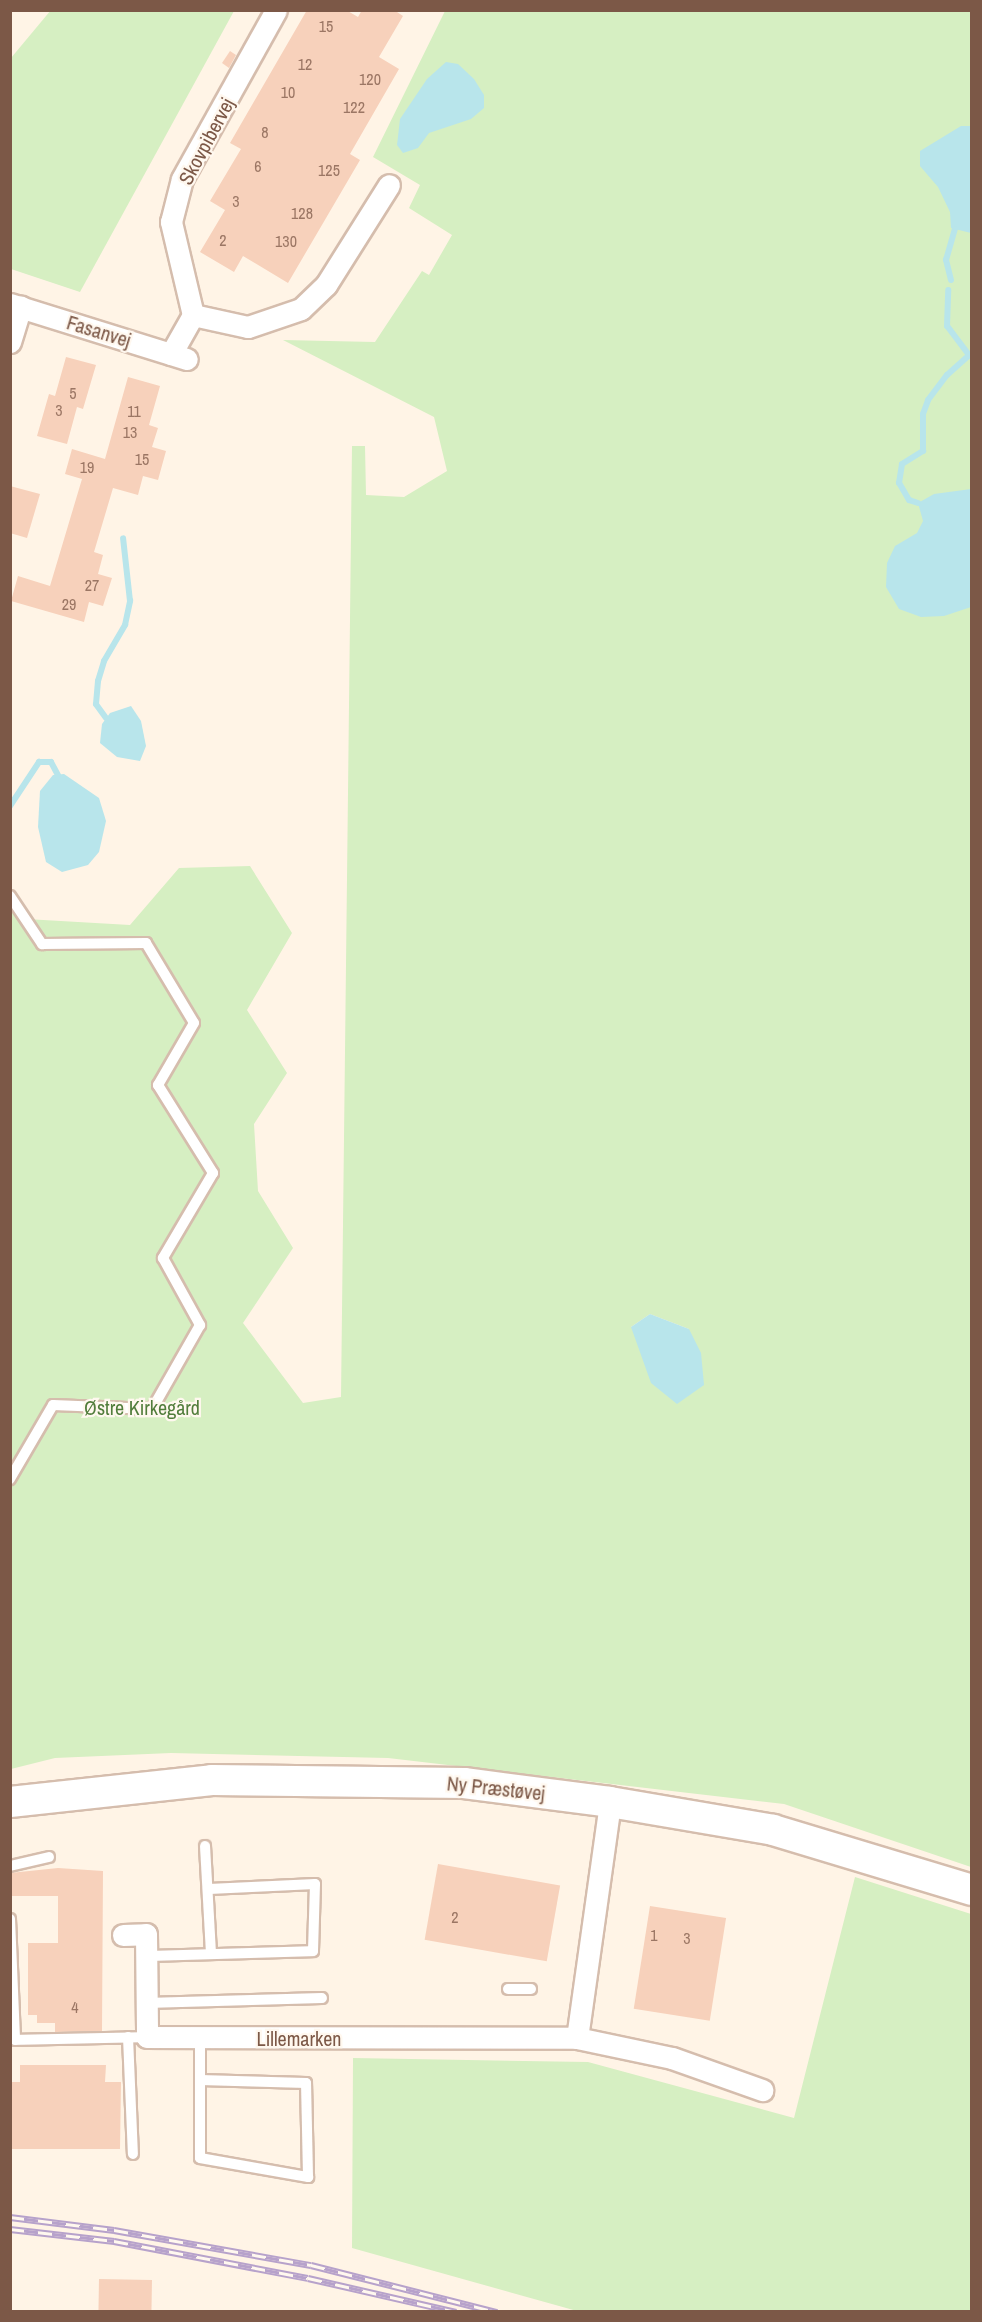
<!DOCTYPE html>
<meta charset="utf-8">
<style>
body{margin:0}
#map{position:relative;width:982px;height:2322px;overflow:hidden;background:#fff4e6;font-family:"Archivo Narrow",sans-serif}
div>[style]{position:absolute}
.green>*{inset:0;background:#d6efc2}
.water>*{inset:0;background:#b8e5eb}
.stream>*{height:6px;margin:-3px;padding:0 3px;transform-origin:3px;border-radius:3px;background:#b8e5eb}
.building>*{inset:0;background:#f7d1bb;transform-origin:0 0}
.roads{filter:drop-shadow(2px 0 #d5bdad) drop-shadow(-2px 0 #d5bdad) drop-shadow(0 2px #d5bdad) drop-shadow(0 -2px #d5bdad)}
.lane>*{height:10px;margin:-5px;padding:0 5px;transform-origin:5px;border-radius:5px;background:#fff}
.street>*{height:21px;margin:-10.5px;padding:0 10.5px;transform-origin:10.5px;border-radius:10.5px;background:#fff}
.secondary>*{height:30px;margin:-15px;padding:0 15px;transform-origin:15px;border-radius:15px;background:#fff}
.rail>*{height:7px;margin-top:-3.5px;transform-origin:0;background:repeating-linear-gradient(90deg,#fff8ef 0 14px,#b7a2cb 0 28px);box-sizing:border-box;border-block:2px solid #b7a2cb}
span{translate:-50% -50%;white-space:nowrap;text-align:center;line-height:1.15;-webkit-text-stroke:4.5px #fff8ef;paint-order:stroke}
.number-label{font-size:16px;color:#9b7664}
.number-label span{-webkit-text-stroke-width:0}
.street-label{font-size:20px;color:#7c5847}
.park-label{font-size:20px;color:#517d3b}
.frame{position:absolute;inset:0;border:12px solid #7c5847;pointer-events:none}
</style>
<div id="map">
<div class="green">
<i style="clip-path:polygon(51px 10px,234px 11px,80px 292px,11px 269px,11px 58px)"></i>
<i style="clip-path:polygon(evenodd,445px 11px,971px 11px,971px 1867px,784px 1804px,388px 1758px,171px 1753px,55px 1758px,11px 1769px,10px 895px,26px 919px,130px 925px,179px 868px,250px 866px,292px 933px,247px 1010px,287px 1073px,254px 1124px,258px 1191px,293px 1248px,243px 1323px,303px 1403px,341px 1397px,352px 446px,365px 446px,366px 495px,404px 497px,447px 471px,434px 417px,283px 340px,375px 342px,422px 271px,429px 275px,452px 235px,409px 208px,420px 185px,373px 157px,445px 11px,650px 1314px,689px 1329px,631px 1327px,650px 1314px)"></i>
<i style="clip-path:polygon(855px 1877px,971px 1914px,971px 2311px,577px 2311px,352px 2248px,353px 2058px,588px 2062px,794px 2118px)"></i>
</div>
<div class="water">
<i style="clip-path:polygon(446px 62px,458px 64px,474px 79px,484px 95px,484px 108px,471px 119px,429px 133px,418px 148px,403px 153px,397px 145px,400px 119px,427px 79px)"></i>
<i style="clip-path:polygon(961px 126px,971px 126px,971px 233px,951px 228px,950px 212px,938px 187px,920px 166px,920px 151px)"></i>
<i style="clip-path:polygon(971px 489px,971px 607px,944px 616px,921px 617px,899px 609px,886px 587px,887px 563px,895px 546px,917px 533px,923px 521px,918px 503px,934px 494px)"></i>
<i style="clip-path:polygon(131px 706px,141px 721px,146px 746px,140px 761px,117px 757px,100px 743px,102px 724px,110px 713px)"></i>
<i style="clip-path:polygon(64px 774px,99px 798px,106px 821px,99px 852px,88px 865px,62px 872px,46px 862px,38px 827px,40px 791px,53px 775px)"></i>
<i style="clip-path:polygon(650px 1314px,689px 1329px,701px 1353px,704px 1385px,677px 1404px,651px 1383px,631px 1327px)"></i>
</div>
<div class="stream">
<i style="left:951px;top:280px;width:21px;rotate:-104deg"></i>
<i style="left:946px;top:260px;width:32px;rotate:-74deg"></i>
<i style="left:918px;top:503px;width:9px;rotate:-162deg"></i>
<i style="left:909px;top:500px;width:20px;rotate:-120deg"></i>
<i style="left:899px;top:483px;width:19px;rotate:-81deg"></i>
<i style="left:902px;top:464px;width:25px;rotate:-32deg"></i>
<i style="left:923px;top:451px;width:37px;rotate:-90deg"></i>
<i style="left:923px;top:414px;width:15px;rotate:-70deg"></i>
<i style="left:928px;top:400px;width:31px;rotate:-53deg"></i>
<i style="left:947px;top:375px;width:30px;rotate:-42deg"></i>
<i style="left:969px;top:355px;width:36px;rotate:-127deg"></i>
<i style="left:947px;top:326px;width:36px;rotate:-88deg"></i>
<i style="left:106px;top:718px;width:17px;rotate:-126deg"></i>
<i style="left:96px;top:704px;width:23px;rotate:-85deg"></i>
<i style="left:98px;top:681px;width:21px;rotate:-73deg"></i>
<i style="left:104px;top:661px;width:42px;rotate:-59.7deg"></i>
<i style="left:125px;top:625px;width:25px;rotate:-78deg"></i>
<i style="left:130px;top:601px;width:63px;rotate:-96.3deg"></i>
<i style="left:10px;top:806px;width:53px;rotate:-56.6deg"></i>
<i style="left:39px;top:762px;width:12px"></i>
<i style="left:51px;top:762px;width:15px;rotate:62deg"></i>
</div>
<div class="building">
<i style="clip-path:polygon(307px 10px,346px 10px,358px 17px,362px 10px,394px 10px,403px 16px,379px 57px,399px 69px,350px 154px,360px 160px,288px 283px,243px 256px,234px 272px,200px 252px,225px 210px,210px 201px,241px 149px,230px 143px)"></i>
<i style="clip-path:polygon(230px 51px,236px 55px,229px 68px,222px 63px)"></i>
<i style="clip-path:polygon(66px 357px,96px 365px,83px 409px,77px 407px,67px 444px,37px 436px,49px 394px,55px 396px)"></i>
<i style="clip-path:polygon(128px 377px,160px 386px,149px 425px,158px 428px,152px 447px,166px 451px,158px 480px,143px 476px,138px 495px,113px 488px,94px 552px,103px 555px,98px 574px,112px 578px,103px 606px,89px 602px,84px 622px,11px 601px,18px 576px,50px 586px,82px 479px,65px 474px,72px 449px,105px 459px)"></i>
<i style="clip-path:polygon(10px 486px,40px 494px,27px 538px,10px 533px)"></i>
<i style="left:438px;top:1864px;width:124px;height:77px;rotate:10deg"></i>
<i style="clip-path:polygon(58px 1868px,103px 1871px,102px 2031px,55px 2032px,55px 2023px,37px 2023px,37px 2015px,28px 2015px,28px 1943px,58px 1943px,58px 1896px,10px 1896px,10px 1873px)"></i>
<i style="left:650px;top:1906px;width:77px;height:104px;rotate:9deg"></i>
<i style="clip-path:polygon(20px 2065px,106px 2065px,105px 2082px,121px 2082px,120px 2149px,10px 2149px,10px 2082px,20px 2082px)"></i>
<i style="left:99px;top:2279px;width:53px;height:33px;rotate:1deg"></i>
</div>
<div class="roads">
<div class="lane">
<i style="left:10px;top:896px;width:58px;rotate:56.3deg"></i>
<i style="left:42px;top:944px;width:104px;rotate:-0.6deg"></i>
<i style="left:146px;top:943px;width:93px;rotate:59deg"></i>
<i style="left:194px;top:1023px;width:72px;rotate:120.1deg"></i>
<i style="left:158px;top:1085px;width:104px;rotate:58deg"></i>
<i style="left:213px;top:1173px;width:99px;rotate:120.5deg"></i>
<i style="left:163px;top:1258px;width:77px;rotate:61.1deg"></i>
<i style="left:200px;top:1325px;width:97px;rotate:119.7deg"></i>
<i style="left:152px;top:1409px;width:99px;rotate:-177.7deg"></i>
<i style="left:53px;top:1405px;width:86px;rotate:120.2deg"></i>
<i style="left:205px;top:1846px;width:108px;rotate:86.8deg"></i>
<i style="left:10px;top:1866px;width:40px;rotate:-13deg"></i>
<i style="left:10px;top:1919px;width:121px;rotate:87.6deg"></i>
<i style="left:15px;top:2040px;width:132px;rotate:-1.3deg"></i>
<i style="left:146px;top:1956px;width:167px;rotate:-1.7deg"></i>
<i style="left:313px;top:1951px;width:67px;rotate:-88.3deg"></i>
<i style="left:315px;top:1884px;width:106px;rotate:177.3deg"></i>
<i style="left:508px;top:1989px;width:23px"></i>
<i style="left:146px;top:2003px;width:176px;rotate:-1.6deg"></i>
<i style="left:128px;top:2037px;width:117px;rotate:87.6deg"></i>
<i style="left:200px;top:2038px;width:120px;rotate:90deg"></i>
<i style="left:200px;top:2158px;width:110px;rotate:10deg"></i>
<i style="left:308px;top:2177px;width:94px;rotate:-91.2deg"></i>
<i style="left:306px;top:2083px;width:106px;rotate:-178.4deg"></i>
</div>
<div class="street">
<i style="left:10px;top:304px;width:185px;rotate:17.3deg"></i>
<i style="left:193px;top:315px;width:96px;rotate:-103.3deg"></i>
<i style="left:171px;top:222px;width:44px;rotate:-75.7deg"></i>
<i style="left:182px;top:179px;width:193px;rotate:-60.9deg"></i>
<i style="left:10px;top:342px;width:37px;rotate:-73deg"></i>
<i style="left:171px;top:354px;width:45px;rotate:-60.6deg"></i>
<i style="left:193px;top:315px;width:56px;rotate:12.3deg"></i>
<i style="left:248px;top:327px;width:56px;rotate:-18.8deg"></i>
<i style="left:301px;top:309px;width:35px;rotate:-44deg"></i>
<i style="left:326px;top:285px;width:118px;rotate:-57.8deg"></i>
<i style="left:123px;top:1935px;width:23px;rotate:-2deg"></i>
<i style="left:146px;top:1934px;width:103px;rotate:89.4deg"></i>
<i style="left:147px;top:2037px;width:430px;rotate:0.1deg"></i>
<i style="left:577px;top:2038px;width:238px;rotate:-82deg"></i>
<i style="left:577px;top:2038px;width:97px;rotate:11.9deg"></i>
<i style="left:672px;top:2058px;width:96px;rotate:19.6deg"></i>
</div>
<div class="secondary">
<i style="left:10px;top:1802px;width:203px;rotate:-6.2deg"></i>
<i style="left:212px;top:1780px;width:252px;rotate:0.7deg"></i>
<i style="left:464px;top:1783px;width:147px;rotate:7.4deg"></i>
<i style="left:610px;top:1802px;width:165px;rotate:9.7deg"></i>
<i style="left:773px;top:1830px;width:208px;rotate:16.8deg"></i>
</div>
</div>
<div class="rail">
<i style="left:10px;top:2217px;width:105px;rotate:7.1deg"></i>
<i style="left:114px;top:2230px;width:200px;rotate:10.1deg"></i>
<i style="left:311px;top:2265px;width:192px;rotate:14.2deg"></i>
<i style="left:10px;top:2229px;width:105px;rotate:6.6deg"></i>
<i style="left:114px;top:2241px;width:197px;rotate:10.8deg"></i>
<i style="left:308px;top:2278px;width:152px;rotate:12.9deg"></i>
</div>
<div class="number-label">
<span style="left:326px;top:26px">15</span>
<span style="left:305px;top:64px">12</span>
<span style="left:370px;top:79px">120</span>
<span style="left:288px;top:92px">10</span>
<span style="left:354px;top:107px">122</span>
<span style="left:265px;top:132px">8</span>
<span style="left:258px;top:166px">6</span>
<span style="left:329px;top:170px">125</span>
<span style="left:236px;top:201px">3</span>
<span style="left:302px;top:213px">128</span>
<span style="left:223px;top:240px">2</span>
<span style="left:286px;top:241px">130</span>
<span style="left:73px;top:393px">5</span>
<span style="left:59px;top:410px">3</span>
<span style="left:134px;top:411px">11</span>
<span style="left:130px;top:432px">13</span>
<span style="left:142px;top:459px">15</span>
<span style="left:87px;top:467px">19</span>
<span style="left:92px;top:585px">27</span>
<span style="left:69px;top:604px">29</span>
<span style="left:455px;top:1917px">2</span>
<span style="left:654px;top:1935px">1</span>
<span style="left:687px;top:1938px">3</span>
<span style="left:75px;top:2007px">4</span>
</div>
<div class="street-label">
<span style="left:206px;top:141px;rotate:-62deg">Skovpibervej</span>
<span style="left:99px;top:331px;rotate:17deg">Fasanvej</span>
<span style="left:496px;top:1788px;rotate:6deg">Ny Præstøvej</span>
<span style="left:299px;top:2038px">Lillemarken</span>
</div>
<div class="park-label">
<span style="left:142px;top:1407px">Østre Kirkegård</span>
</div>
<div class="frame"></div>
</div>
